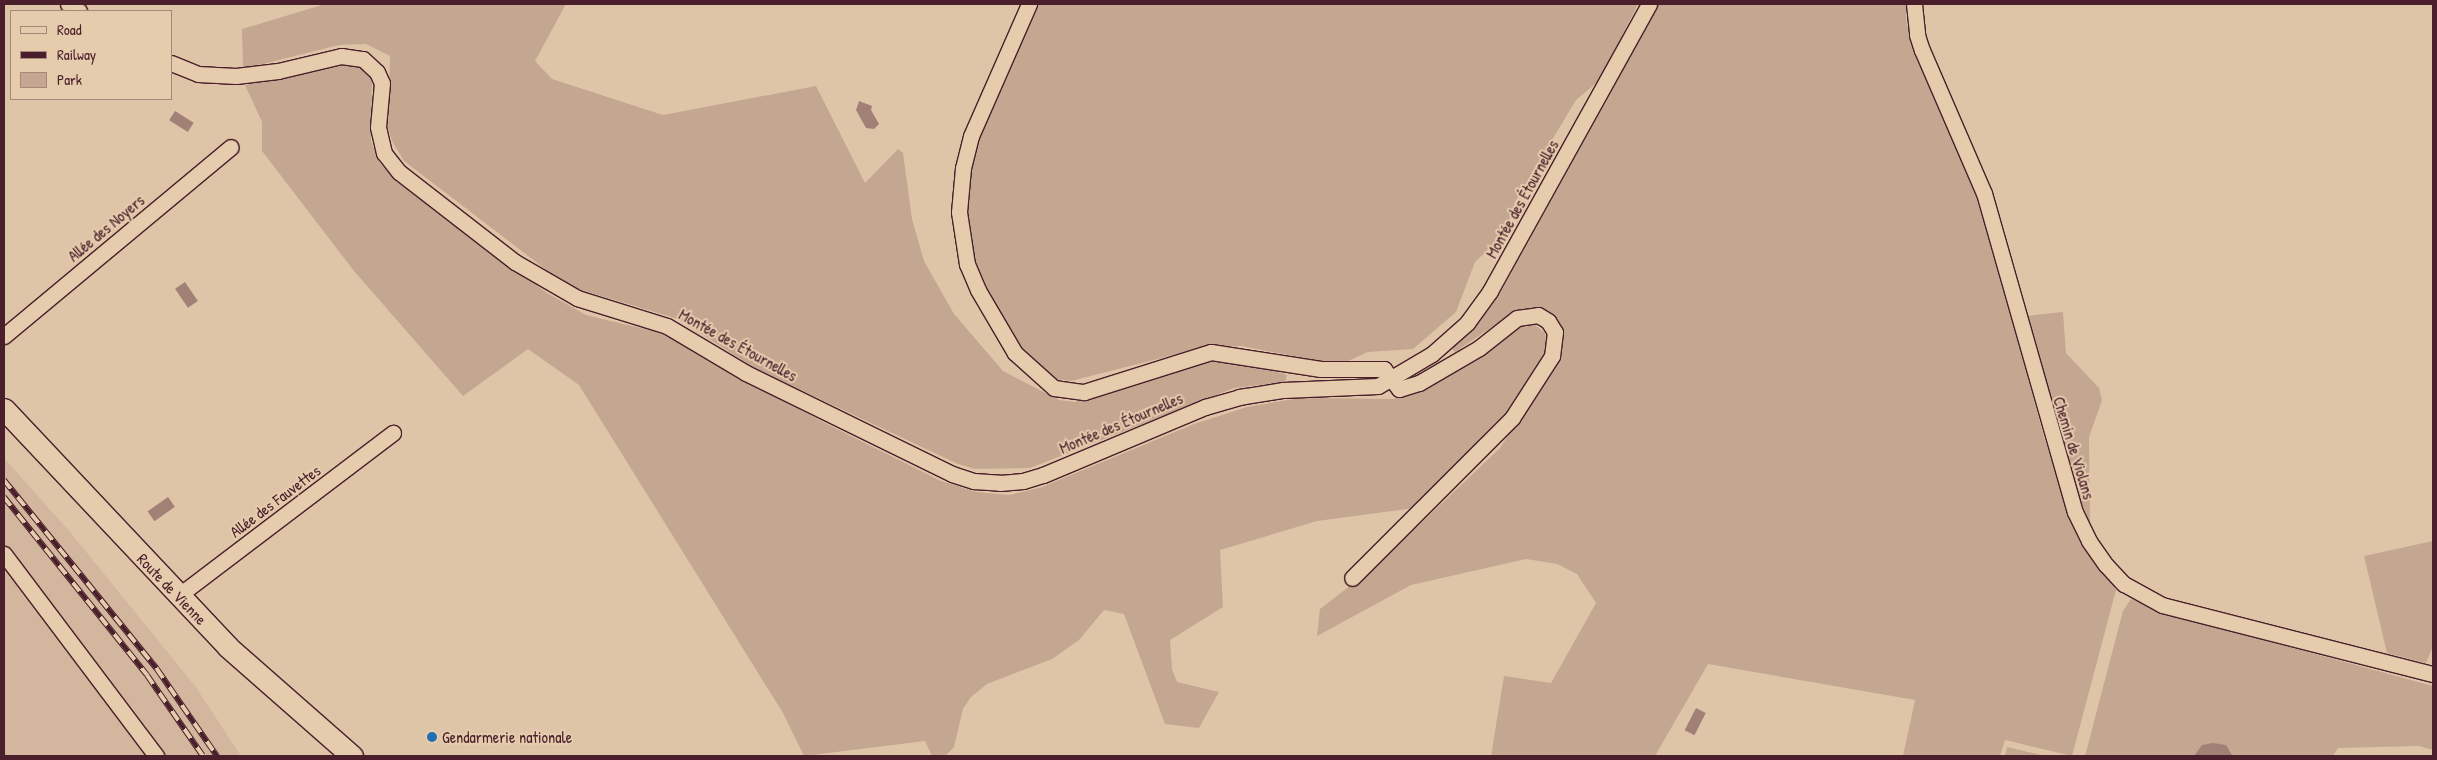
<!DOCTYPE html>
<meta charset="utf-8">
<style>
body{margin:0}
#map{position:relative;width:2437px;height:760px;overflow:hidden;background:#dfc5a8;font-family:"Patrick Hand",sans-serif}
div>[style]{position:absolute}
.built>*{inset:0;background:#d2b69d}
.green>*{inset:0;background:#c3a791}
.water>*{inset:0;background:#a18175;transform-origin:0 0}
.roads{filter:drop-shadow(1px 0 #4a1f2b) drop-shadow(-1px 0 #4a1f2b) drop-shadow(0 1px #4a1f2b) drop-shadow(0 -1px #4a1f2b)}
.street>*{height:15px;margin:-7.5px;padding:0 7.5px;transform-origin:7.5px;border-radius:7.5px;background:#e5ccad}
.secondary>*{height:21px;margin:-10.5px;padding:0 10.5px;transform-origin:10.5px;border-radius:10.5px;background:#e5ccad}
.rail>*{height:5.5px;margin-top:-2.75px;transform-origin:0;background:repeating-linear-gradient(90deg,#e5ccad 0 11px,#4a1f2b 0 22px);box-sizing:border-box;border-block:1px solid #4a1f2b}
.dots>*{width:14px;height:14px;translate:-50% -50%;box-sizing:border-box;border:2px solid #e5ccad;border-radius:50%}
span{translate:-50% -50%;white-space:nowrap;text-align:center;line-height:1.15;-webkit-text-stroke:4px #e5ccad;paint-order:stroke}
.street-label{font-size:16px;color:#4a1f2b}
.poi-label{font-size:16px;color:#4a1f2b}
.left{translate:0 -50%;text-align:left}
.frame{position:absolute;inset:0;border:5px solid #4a1f2b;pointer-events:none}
.legend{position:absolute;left:10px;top:10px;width:162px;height:90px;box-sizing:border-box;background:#e5ccad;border:1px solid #a78779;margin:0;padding:6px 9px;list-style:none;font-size:15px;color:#4a1f2b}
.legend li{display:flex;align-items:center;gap:10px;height:25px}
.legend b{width:25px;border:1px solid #a78779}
</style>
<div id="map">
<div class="built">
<i style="clip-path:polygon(4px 458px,70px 532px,195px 686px,241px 756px,4px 756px)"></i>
</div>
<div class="green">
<i style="clip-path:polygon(325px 4px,566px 4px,535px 61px,552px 79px,663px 115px,816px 86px,865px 183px,898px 149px,903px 153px,912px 219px,924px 261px,954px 314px,1003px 371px,1059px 400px,1075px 402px,1173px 370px,1221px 359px,1243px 361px,1287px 375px,1285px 382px,1234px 388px,1030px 468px,975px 469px,958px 464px,756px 369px,678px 319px,578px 289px,553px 275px,404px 161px,392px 141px,388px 128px,390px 56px,366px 44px,339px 45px,243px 69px,242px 29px)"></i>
<i style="clip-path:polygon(1035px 4px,1638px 4px,1600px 80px,1576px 100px,1515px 202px,1501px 246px,1490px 248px,1475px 262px,1456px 312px,1413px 349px,1368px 352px,1348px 361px,1318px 361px,1242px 346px,1205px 347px,1071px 381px,1056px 379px,1022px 353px,979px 278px,972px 259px,963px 196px,968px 163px)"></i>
<i style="clip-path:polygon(1655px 4px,1906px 4px,1906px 20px,1914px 53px,1981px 205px,2044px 437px,2073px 525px,2116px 590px,2072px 756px,2005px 740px,2000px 756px,1903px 756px,1915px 700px,1708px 664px,1655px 756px,1491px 756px,1504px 676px,1551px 683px,1596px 603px,1577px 574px,1557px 564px,1526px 559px,1411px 585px,1317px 636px,1320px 609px,1377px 565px,1500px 448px,1556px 362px,1558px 327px,1517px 310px,1455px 352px,1452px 349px,1498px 297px,1618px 80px)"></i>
<i style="clip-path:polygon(355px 63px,366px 69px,372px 79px,371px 141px,379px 162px,397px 182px,547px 293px,586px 315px,653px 331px,678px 340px,710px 361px,825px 423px,941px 481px,976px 492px,1010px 495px,1042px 487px,1194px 424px,1247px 407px,1300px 398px,1394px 399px,1421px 390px,1524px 325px,1535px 325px,1544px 332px,1548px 343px,1540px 366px,1518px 402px,1415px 508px,1317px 521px,1220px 550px,1223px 607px,1170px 640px,1172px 669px,1177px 682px,1219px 692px,1199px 728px,1165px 724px,1124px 614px,1104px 610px,1079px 640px,1052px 659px,987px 684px,971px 697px,963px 709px,954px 747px,945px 756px,932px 756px,925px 741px,804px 756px,783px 713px,579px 385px,528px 349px,463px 396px,354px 271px,262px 151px,262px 122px,245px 85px)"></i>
<i style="clip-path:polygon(2063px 312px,2066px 353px,2099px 388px,2102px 400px,2089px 437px,2090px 523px,2079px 498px,2026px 316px)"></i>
<i style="clip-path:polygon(2433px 541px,2433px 646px,2426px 663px,2387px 653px,2364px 556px)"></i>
<i style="clip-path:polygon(2131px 599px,2187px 619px,2433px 686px,2433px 750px,2419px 746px,2338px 748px,2333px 756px,2233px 756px,2230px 750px,2214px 743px,2194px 756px,2085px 756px,2123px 611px)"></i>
<i style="clip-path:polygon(2007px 747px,2046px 756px,2005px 756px)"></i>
</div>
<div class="water">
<i style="clip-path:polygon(859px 101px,872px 106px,871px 110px,879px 124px,874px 129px,866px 128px,856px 110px)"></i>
<i style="left:175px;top:111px;width:22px;height:11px;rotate:32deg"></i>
<i style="left:185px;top:282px;width:23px;height:12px;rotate:56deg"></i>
<i style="left:168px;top:497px;width:12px;height:25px;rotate:55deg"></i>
<i style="left:1696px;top:708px;width:11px;height:25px;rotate:27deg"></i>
<i style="clip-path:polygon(2213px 743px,2226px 745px,2233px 756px,2194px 756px,2202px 745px)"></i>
</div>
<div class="roads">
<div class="street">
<i style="left:68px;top:4px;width:13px;rotate:32deg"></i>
<i style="left:1029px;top:4px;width:144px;rotate:113.7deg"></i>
<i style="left:971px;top:136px;width:33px;rotate:104deg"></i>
<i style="left:963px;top:168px;width:44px;rotate:95.2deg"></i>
<i style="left:959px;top:212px;width:53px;rotate:81.3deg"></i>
<i style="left:967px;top:264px;width:28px;rotate:67deg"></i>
<i style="left:978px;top:290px;width:73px;rotate:59.6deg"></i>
<i style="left:1015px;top:353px;width:52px;rotate:41.9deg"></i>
<i style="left:1054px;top:388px;width:30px;rotate:8deg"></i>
<i style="left:1084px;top:392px;width:133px;rotate:-17.5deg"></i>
<i style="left:1211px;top:352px;width:111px;rotate:8.8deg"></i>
<i style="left:1321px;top:369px;width:63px"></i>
<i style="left:1384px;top:369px;width:25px;rotate:53deg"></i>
<i style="left:1399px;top:389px;width:21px;rotate:-17deg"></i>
<i style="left:1419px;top:383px;width:69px;rotate:-30.3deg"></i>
<i style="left:1479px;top:348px;width:48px;rotate:-38.3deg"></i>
<i style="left:1517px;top:318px;width:21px;rotate:-8deg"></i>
<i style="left:1538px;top:315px;width:12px;rotate:31deg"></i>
<i style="left:1548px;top:321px;width:13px;rotate:58deg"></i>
<i style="left:1555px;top:332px;width:24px;rotate:97deg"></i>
<i style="left:1552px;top:356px;width:74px;rotate:122.8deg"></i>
<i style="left:1512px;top:418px;width:226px;rotate:135deg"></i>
<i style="left:1914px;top:4px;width:31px;rotate:84deg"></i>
<i style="left:1917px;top:35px;width:16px;rotate:72deg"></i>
<i style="left:1922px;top:50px;width:156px;rotate:66.6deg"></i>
<i style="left:1984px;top:193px;width:332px;rotate:74.1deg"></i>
<i style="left:2075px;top:512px;width:32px;rotate:64deg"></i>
<i style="left:2089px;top:541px;width:29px;rotate:55deg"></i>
<i style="left:2106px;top:565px;width:26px;rotate:47deg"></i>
<i style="left:2124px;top:584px;width:43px;rotate:28.9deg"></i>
<i style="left:2162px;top:605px;width:280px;rotate:14.3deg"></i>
<i style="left:171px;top:63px;width:29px;rotate:22deg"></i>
<i style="left:198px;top:74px;width:38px;rotate:3deg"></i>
<i style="left:236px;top:76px;width:42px;rotate:-6.8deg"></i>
<i style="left:278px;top:71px;width:65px;rotate:-13.4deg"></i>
<i style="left:341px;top:56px;width:22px;rotate:8deg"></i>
<i style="left:363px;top:59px;width:19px;rotate:43deg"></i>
<i style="left:377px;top:72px;width:12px;rotate:66deg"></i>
<i style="left:382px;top:83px;width:44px;rotate:95.2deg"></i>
<i style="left:378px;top:127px;width:27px;rotate:77deg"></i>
<i style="left:384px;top:153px;width:24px;rotate:52deg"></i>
<i style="left:399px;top:172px;width:147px;rotate:37.8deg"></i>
<i style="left:515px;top:262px;width:72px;rotate:30.1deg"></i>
<i style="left:577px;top:298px;width:94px;rotate:17.3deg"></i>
<i style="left:667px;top:326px;width:92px;rotate:30.7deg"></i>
<i style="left:746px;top:373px;width:229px;rotate:26.1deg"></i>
<i style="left:952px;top:474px;width:23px;rotate:18deg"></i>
<i style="left:974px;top:481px;width:26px;rotate:4deg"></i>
<i style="left:1000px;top:483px;width:23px;rotate:-5deg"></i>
<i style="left:1023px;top:481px;width:21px;rotate:-17deg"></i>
<i style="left:1043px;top:475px;width:176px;rotate:-22.8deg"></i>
<i style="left:1205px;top:407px;width:35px;rotate:-16deg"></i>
<i style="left:1239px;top:397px;width:45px;rotate:-9deg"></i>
<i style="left:1283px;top:390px;width:95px;rotate:-2.4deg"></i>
<i style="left:1378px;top:386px;width:63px;rotate:-30.7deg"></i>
<i style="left:1432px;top:354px;width:47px;rotate:-41.5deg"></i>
<i style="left:1467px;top:323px;width:39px;rotate:-54deg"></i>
<i style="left:1490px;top:291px;width:328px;rotate:-61deg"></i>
<i style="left:4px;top:336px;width:295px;rotate:-39.8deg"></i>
<i style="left:4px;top:554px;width:253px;rotate:53deg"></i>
<i style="left:178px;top:596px;width:270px;rotate:-37.2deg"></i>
</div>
<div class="secondary">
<i style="left:4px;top:409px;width:327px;rotate:46.7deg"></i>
<i style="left:228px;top:647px;width:165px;rotate:41.3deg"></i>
</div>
</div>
<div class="rail">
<i style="left:4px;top:480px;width:243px;rotate:51deg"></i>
<i style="left:157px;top:669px;width:106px;rotate:55.4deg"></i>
<i style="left:4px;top:497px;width:228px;rotate:51.2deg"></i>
<i style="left:147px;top:675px;width:98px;rotate:55.3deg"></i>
</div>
<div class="dots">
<i style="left:432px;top:737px;background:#1f6fb2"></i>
</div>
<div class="street-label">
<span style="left:1522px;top:199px;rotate:-61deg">Montée des Étournelles</span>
<span style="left:106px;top:228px;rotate:-40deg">Allée des Noyers</span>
<span style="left:738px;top:345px;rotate:29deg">Montée des Étournelles</span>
<span style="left:1121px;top:423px;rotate:-23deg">Montée des Étournelles</span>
<span style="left:2074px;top:448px;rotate:73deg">Chemin de Violans</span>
<span style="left:275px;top:501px;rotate:-37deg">Allée des Fauvettes</span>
<span style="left:172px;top:589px;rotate:46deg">Route de Vienne</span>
</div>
<div class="poi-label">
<span class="left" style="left:442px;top:737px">Gendarmerie nationale</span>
</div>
<div class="frame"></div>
<ul class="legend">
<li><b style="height:6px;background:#e5ccad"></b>Road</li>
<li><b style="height:6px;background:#4a1f2b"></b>Railway</li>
<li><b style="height:14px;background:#c3a791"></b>Park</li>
</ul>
</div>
